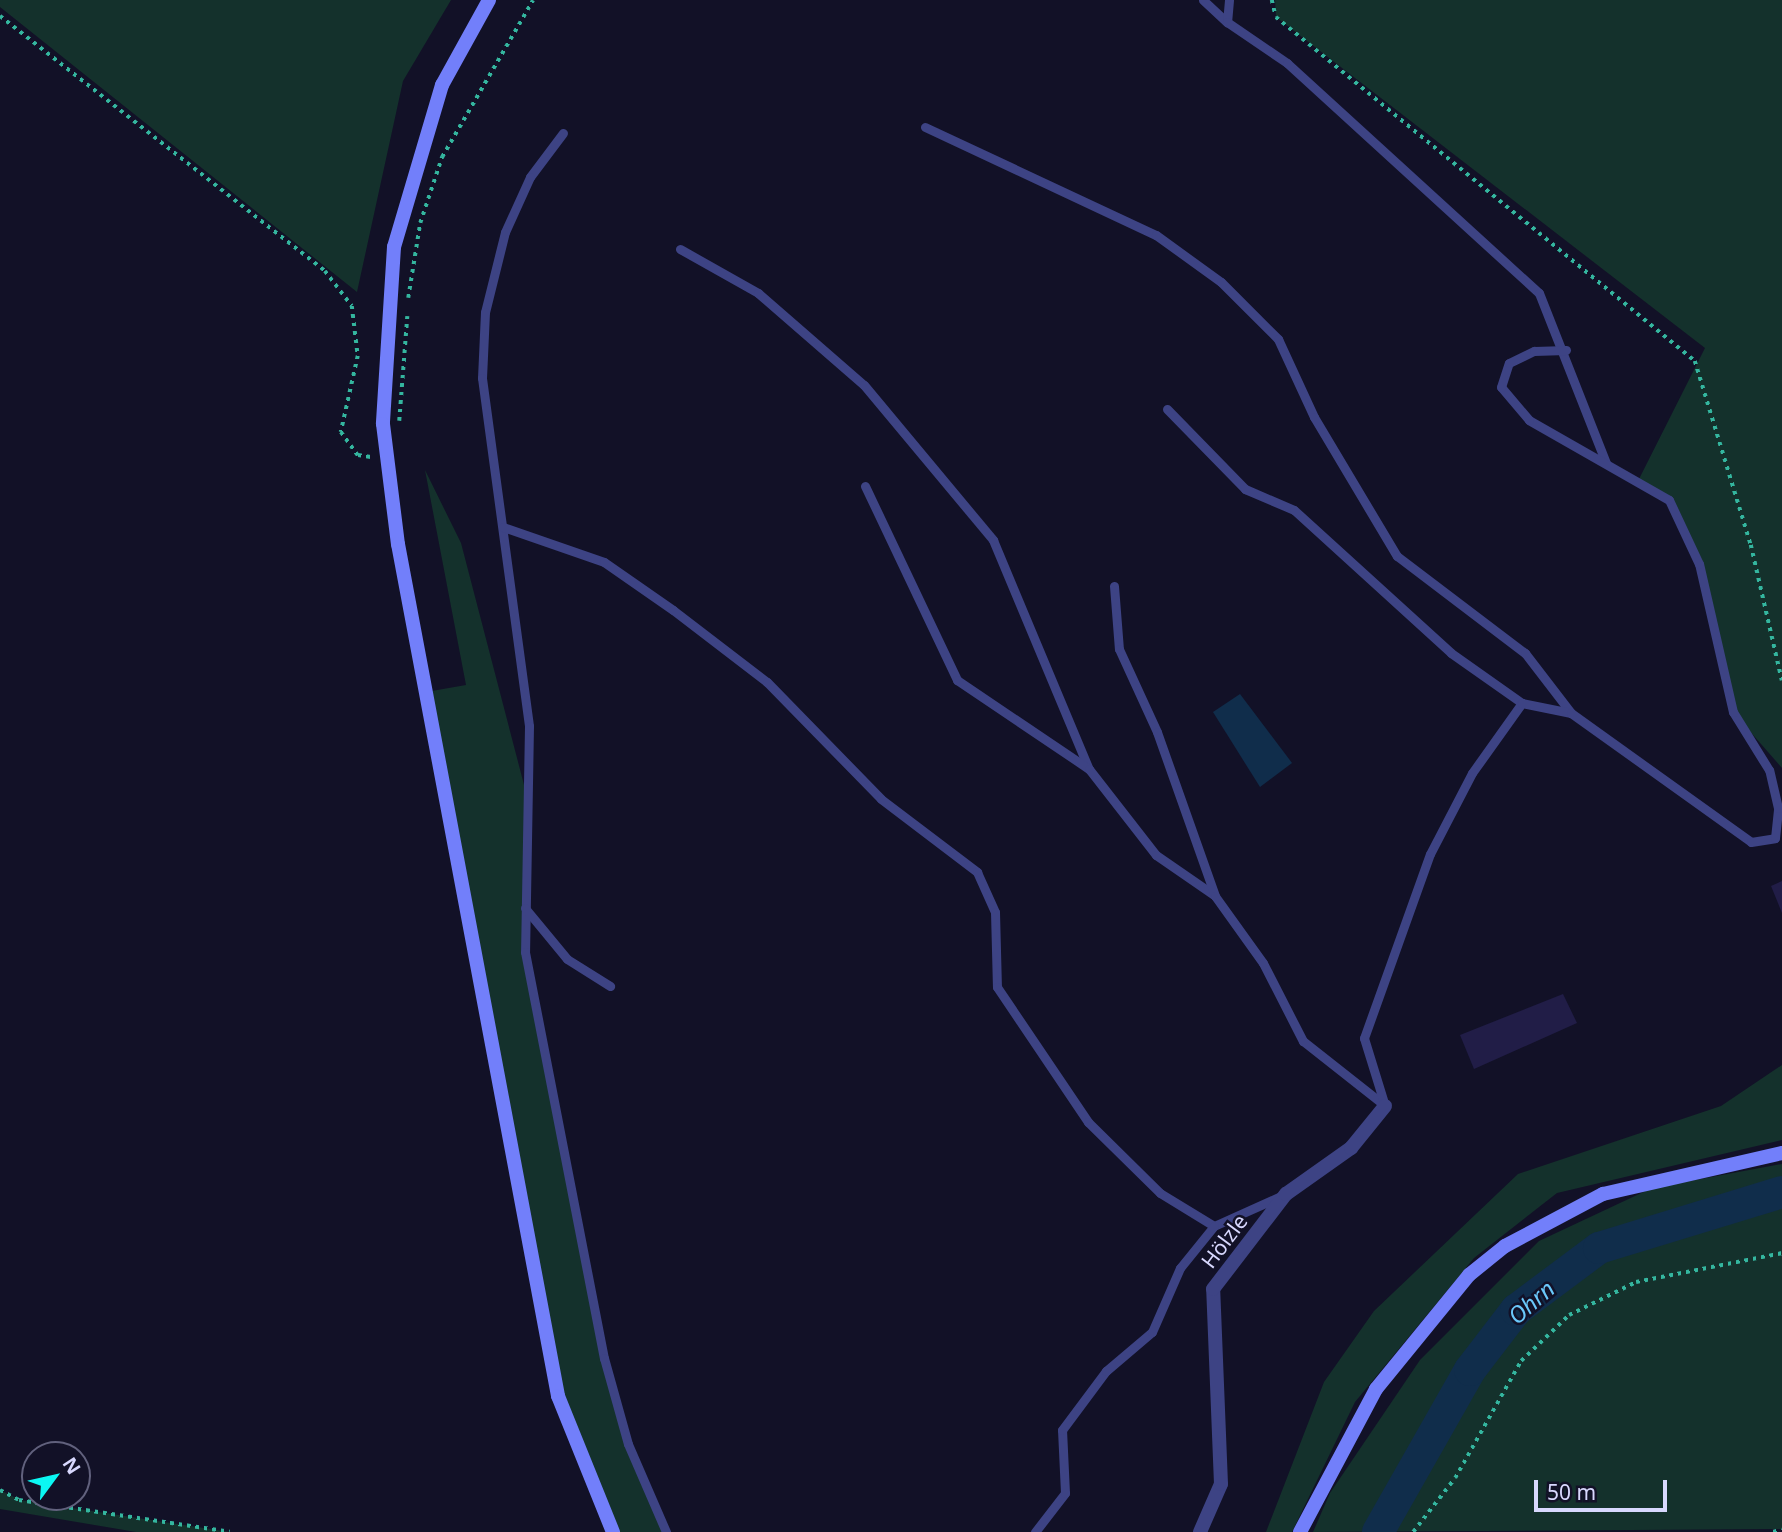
<!DOCTYPE html>
<meta charset="utf-8">
<style>
body{margin:0}
#map{position:relative;width:1782px;height:1532px;overflow:hidden;background:#121127;font-family:"Noto Sans",sans-serif}
div>[style]{position:absolute}
.green>*{inset:0;background:#14312c}
.water>*{inset:0;background:#102d4b}
.river>*{height:32px;margin:-16px;padding:0 16px;transform-origin:16px;border-radius:16px;background:#102d4b}
.building>*{inset:0;background:#211d47}
.path>*{height:3.5px;margin-top:-1.75px;transform-origin:0;background:repeating-linear-gradient(90deg,#34b69f 0 3.5px,transparent 0 8.5px)}
.lane>*{height:9px;margin:-4.5px;padding:0 4.5px;transform-origin:4.5px;border-radius:4.5px;background:#3d4384}
.street>*{height:14px;margin:-7px;padding:0 7px;transform-origin:7px;border-radius:7px;background:#3d4384}
.secondary>*{height:14px;margin:-7px;padding:0 7px;transform-origin:7px;border-radius:7px;background:#727ffa}
span{translate:-50% -50%;white-space:nowrap;text-align:center;line-height:1.15;-webkit-text-stroke:5px #121127;paint-order:stroke}
.street-label{font-size:21px;color:#d8d8fe}
.water-label{font-size:23px;color:#6ac8fa;font-style:italic}
.north{position:absolute;left:21px;top:1441px;width:70px;height:70px;box-sizing:border-box;background:#121127;border:2px solid #61617d;border-radius:50%;rotate:57deg;font-size:19px;font-weight:700;line-height:28px;text-align:center;color:#d8d8fe}
.north::after{content:'';display:block;margin:auto;width:24px;height:32px;background:#0bf7f3;clip-path:polygon(50% 0,100% 100%,50% 72%,0 100%)}
.scale{position:absolute;left:1534px;top:1480px;width:133px;height:32px;box-sizing:border-box;border:4px solid #d8d8fe;border-top:0;padding-left:9px;font-size:21px;line-height:24px;white-space:nowrap;color:#d8d8fe;-webkit-text-stroke:5px #121127;paint-order:stroke}
</style>
<div id="map">
<div class="green">
<i style="clip-path:polygon(0 0,451px 0,403px 81px,357px 292px,0 7px)"></i>
<i style="clip-path:polygon(1275px 0,1782px 0,1782px 768px,1733px 712px,1699px 564px,1669px 500px,1638px 481px,1705px 348px,1276px 17px)"></i>
<i style="clip-path:polygon(425px 470px,461px 543px,529px 804px,525px 952px,580px 1243px,628px 1444px,666px 1532px,613px 1532px,558px 1396px,426px 692px,466px 685px)"></i>
<i style="clip-path:polygon(1782px 1065px,1782px 1140px,1557px 1193px,1474px 1258px,1355px 1402px,1292px 1532px,1266px 1532px,1324px 1382px,1374px 1311px,1518px 1174px,1721px 1106px)"></i>
<i style="clip-path:polygon(1782px 1164px,1782px 1529px,1313px 1532px,1330px 1493px,1420px 1360px,1539px 1241px,1652px 1188px)"></i>
<i style="clip-path:polygon(0 1490px,20px 1500px,230px 1532px,136px 1532px,0 1509px)"></i>
</div>
<div class="water">
<i style="clip-path:polygon(1240px 694px,1292px 763px,1260px 787px,1213px 712px)"></i>
</div>
<div class="river">
<i style="left:1378px;top:1532px;width:186px;rotate:-60.4deg"></i>
<i style="left:1470px;top:1370px;width:76px;rotate:-52.5deg"></i>
<i style="left:1516px;top:1310px;width:104px;rotate:-36.8deg"></i>
<i style="left:1599px;top:1248px;width:191px;rotate:-17deg"></i>
</div>
<div class="building">
<i style="clip-path:polygon(1782px 881px,1782px 913px,1771px 886px)"></i>
<i style="clip-path:polygon(1563px 994px,1577px 1023px,1474px 1069px,1460px 1035px)"></i>
</div>
<div class="path">
<i style="left:1272px;top:0;width:17px;rotate:77deg"></i>
<i style="left:1276px;top:17px;width:542px;rotate:39.39deg"></i>
<i style="left:1695px;top:361px;width:192px;rotate:73.1deg"></i>
<i style="left:1751px;top:545px;width:139px;rotate:77.1deg"></i>
<i style="left:0;top:16px;width:413px;rotate:38.1deg"></i>
<i style="left:325px;top:271px;width:44px;rotate:52.4deg"></i>
<i style="left:352px;top:306px;width:50px;rotate:83.2deg"></i>
<i style="left:358px;top:356px;width:78px;rotate:102.6deg"></i>
<i style="left:341px;top:432px;width:29px;rotate:54deg"></i>
<i style="left:358px;top:455px;width:13px;rotate:9deg"></i>
<i style="left:408px;top:298px;width:76px;rotate:-80.9deg"></i>
<i style="left:420px;top:223px;width:70px;rotate:-71.6deg"></i>
<i style="left:442px;top:157px;width:181px;rotate:-59.9deg"></i>
<i style="left:399px;top:421px;width:105px;rotate:-85.6deg"></i>
<i style="left:0;top:1490px;width:21px;rotate:28deg"></i>
<i style="left:19px;top:1500px;width:213px;rotate:8.6deg"></i>
<i style="left:1413px;top:1532px;width:68px;rotate:-52.1deg"></i>
<i style="left:1455px;top:1478px;width:134px;rotate:-60.6deg"></i>
<i style="left:1521px;top:1361px;width:66px;rotate:-43.8deg"></i>
<i style="left:1569px;top:1315px;width:75px;rotate:-26.2deg"></i>
<i style="left:1636px;top:1282px;width:149px;rotate:-11.2deg"></i>
<i style="left:1773px;top:1532px;width:9px;rotate:-18deg"></i>
</div>
<div class="lane">
<i style="left:1203px;top:0;width:33px;rotate:43deg"></i>
<i style="left:1229px;top:0;width:22px;rotate:95deg"></i>
<i style="left:1227px;top:22px;width:73px;rotate:34.3deg"></i>
<i style="left:1287px;top:63px;width:341px;rotate:42.4deg"></i>
<i style="left:1539px;top:293px;width:183px;rotate:68.5deg"></i>
<i style="left:925px;top:127px;width:255px;rotate:25.1deg"></i>
<i style="left:1156px;top:235px;width:80px;rotate:35.9deg"></i>
<i style="left:1221px;top:282px;width:81px;rotate:45deg"></i>
<i style="left:1278px;top:339px;width:86px;rotate:65.2deg"></i>
<i style="left:1314px;top:417px;width:162px;rotate:59.2deg"></i>
<i style="left:1397px;top:556px;width:161px;rotate:37.2deg"></i>
<i style="left:1525px;top:653px;width:76px;rotate:52.5deg"></i>
<i style="left:563px;top:133px;width:55px;rotate:126.9deg"></i>
<i style="left:530px;top:177px;width:60px;rotate:114.4deg"></i>
<i style="left:505px;top:232px;width:82px;rotate:104deg"></i>
<i style="left:485px;top:312px;width:66px;rotate:92.6deg"></i>
<i style="left:482px;top:378px;width:351px;rotate:82.3deg"></i>
<i style="left:529px;top:726px;width:226px;rotate:91deg"></i>
<i style="left:525px;top:952px;width:414px;rotate:79deg"></i>
<i style="left:604px;top:1358px;width:89px;rotate:74.4deg"></i>
<i style="left:628px;top:1444px;width:96px;rotate:66.6deg"></i>
<i style="left:680px;top:249px;width:90px;rotate:29.4deg"></i>
<i style="left:758px;top:293px;width:140px;rotate:41deg"></i>
<i style="left:864px;top:385px;width:202px;rotate:50.2deg"></i>
<i style="left:993px;top:540px;width:248px;rotate:67.3deg"></i>
<i style="left:1167px;top:409px;width:112px;rotate:45.7deg"></i>
<i style="left:1245px;top:489px;width:53px;rotate:23.2deg"></i>
<i style="left:1294px;top:510px;width:212px;rotate:42.3deg"></i>
<i style="left:1451px;top:653px;width:87px;rotate:35.2deg"></i>
<i style="left:865px;top:486px;width:215px;rotate:64.6deg"></i>
<i style="left:957px;top:680px;width:159px;rotate:34deg"></i>
<i style="left:1089px;top:769px;width:109px;rotate:52.1deg"></i>
<i style="left:1156px;top:855px;width:70px;rotate:34.6deg"></i>
<i style="left:503px;top:527px;width:107px;rotate:19.1deg"></i>
<i style="left:604px;top:562px;width:84px;rotate:34.8deg"></i>
<i style="left:673px;top:610px;width:118px;rotate:37.5deg"></i>
<i style="left:767px;top:682px;width:163px;rotate:45.7deg"></i>
<i style="left:881px;top:799px;width:121px;rotate:37.2deg"></i>
<i style="left:977px;top:872px;width:44px;rotate:65.8deg"></i>
<i style="left:995px;top:912px;width:75px;rotate:88.5deg"></i>
<i style="left:997px;top:987px;width:163px;rotate:56deg"></i>
<i style="left:1088px;top:1122px;width:101px;rotate:44.6deg"></i>
<i style="left:1160px;top:1193px;width:63px;rotate:31.4deg"></i>
<i style="left:1214px;top:1226px;width:73px;rotate:-24.1deg"></i>
<i style="left:1114px;top:586px;width:63px;rotate:85.5deg"></i>
<i style="left:1119px;top:649px;width:91px;rotate:65.4deg"></i>
<i style="left:1157px;top:732px;width:174px;rotate:70.5deg"></i>
<i style="left:1215px;top:896px;width:82px;rotate:54.4deg"></i>
<i style="left:1263px;top:963px;width:88px;rotate:62.9deg"></i>
<i style="left:1303px;top:1041px;width:103px;rotate:38.3deg"></i>
<i style="left:525px;top:908px;width:66px;rotate:50.5deg"></i>
<i style="left:567px;top:959px;width:51px;rotate:32.1deg"></i>
<i style="left:1385px;top:1106px;width:71px;rotate:-107.2deg"></i>
<i style="left:1364px;top:1038px;width:195px;rotate:-70.3deg"></i>
<i style="left:1430px;top:854px;width:91px;rotate:-62.6deg"></i>
<i style="left:1472px;top:773px;width:86px;rotate:-54.5deg"></i>
<i style="left:1522px;top:703px;width:50px;rotate:11.5deg"></i>
<i style="left:1571px;top:713px;width:221px;rotate:35.6deg"></i>
<i style="left:1751px;top:842px;width:24px;rotate:-9deg"></i>
<i style="left:1775px;top:838px;width:30px;rotate:-84deg"></i>
<i style="left:1778px;top:808px;width:39px;rotate:-103deg"></i>
<i style="left:1769px;top:770px;width:68px;rotate:-121.8deg"></i>
<i style="left:1733px;top:712px;width:152px;rotate:-102.9deg"></i>
<i style="left:1699px;top:564px;width:71px;rotate:-115.1deg"></i>
<i style="left:1669px;top:500px;width:161px;rotate:-150.3deg"></i>
<i style="left:1529px;top:420px;width:43px;rotate:-130.3deg"></i>
<i style="left:1501px;top:387px;width:25px;rotate:-72deg"></i>
<i style="left:1509px;top:363px;width:28px;rotate:-26deg"></i>
<i style="left:1534px;top:351px;width:32px;rotate:-2deg"></i>
<i style="left:1035px;top:1532px;width:49px;rotate:-52.4deg"></i>
<i style="left:1065px;top:1493px;width:63px;rotate:-92.7deg"></i>
<i style="left:1062px;top:1430px;width:74px;rotate:-53.3deg"></i>
<i style="left:1106px;top:1371px;width:60px;rotate:-40.3deg"></i>
<i style="left:1152px;top:1332px;width:70px;rotate:-66.4deg"></i>
<i style="left:1180px;top:1268px;width:54px;rotate:-51deg"></i>
</div>
<div class="street">
<i style="left:1200px;top:1532px;width:52px;rotate:-66.4deg"></i>
<i style="left:1221px;top:1484px;width:195px;rotate:-92.3deg"></i>
<i style="left:1213px;top:1289px;width:120px;rotate:-52.5deg"></i>
<i style="left:1286px;top:1194px;width:80px;rotate:-35.3deg"></i>
<i style="left:1351px;top:1148px;width:54px;rotate:-51deg"></i>
</div>
<div class="secondary">
<i style="left:489px;top:0;width:97px;rotate:118.9deg"></i>
<i style="left:442px;top:85px;width:169px;rotate:106.5deg"></i>
<i style="left:394px;top:247px;width:177px;rotate:93.6deg"></i>
<i style="left:383px;top:424px;width:121px;rotate:82.9deg"></i>
<i style="left:398px;top:544px;width:867px;rotate:79.36deg"></i>
<i style="left:558px;top:1396px;width:147px;rotate:68deg"></i>
<i style="left:1300px;top:1532px;width:162px;rotate:-62deg"></i>
<i style="left:1376px;top:1389px;width:147px;rotate:-50.8deg"></i>
<i style="left:1469px;top:1275px;width:46px;rotate:-38.9deg"></i>
<i style="left:1505px;top:1246px;width:111px;rotate:-28deg"></i>
<i style="left:1603px;top:1194px;width:184px;rotate:-12.9deg"></i>
</div>
<div class="street-label">
<span style="left:1224px;top:1241px;rotate:-53deg">Hölzle</span>
</div>
<div class="water-label">
<span style="left:1531px;top:1302px;rotate:-41deg">Ohrn</span>
</div>
<div class="north">N</div>
<div class="scale">50 m</div>
</div>
